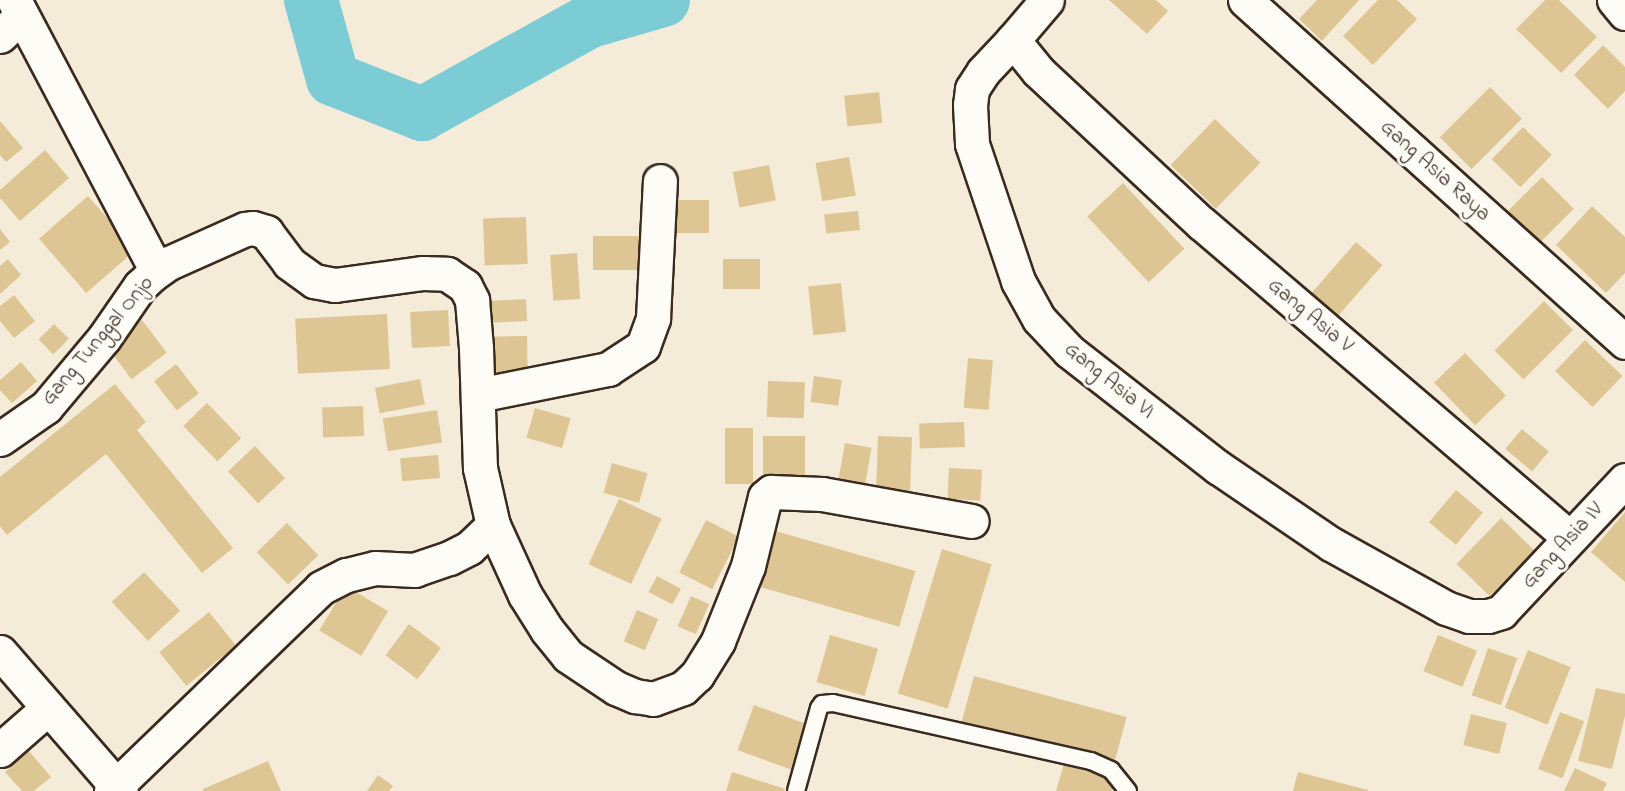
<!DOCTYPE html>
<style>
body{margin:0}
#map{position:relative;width:1625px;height:791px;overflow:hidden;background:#f4ecd9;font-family:"Indie Flower",sans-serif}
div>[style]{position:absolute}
.river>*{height:54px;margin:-27px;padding:0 27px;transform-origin:27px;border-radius:27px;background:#7bccd4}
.building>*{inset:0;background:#dec694;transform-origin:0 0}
.roads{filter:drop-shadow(2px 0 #3b2a1e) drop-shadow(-2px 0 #3b2a1e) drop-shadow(0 2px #3b2a1e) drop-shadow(0 -2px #3b2a1e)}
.service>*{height:16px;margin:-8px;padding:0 8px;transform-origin:8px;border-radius:8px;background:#fdfcf7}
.minor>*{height:33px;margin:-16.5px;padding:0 16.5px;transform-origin:16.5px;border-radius:16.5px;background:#fdfcf7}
span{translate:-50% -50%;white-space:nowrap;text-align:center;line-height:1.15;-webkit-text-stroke:6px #fdfcf7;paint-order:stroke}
.street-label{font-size:21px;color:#3b2a1e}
</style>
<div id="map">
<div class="river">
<i style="left:311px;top:0;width:82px;rotate:74.4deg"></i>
<i style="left:333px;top:79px;width:96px;rotate:21.5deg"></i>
<i style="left:422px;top:114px;width:192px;rotate:-29deg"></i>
<i style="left:590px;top:21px;width:76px;rotate:-16deg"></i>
</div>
<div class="building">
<i style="clip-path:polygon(1109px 0,1156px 0,1168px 11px,1147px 34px)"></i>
<i style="clip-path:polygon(1317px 0,1359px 0,1322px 41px,1299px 19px)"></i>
<i style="clip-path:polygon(1378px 0,1397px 0,1417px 19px,1373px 65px,1343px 36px)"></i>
<i style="clip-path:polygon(1545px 0,1559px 0,1597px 37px,1561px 73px,1516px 29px)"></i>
<i style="clip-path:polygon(1603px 45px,1625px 67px,1625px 91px,1608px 109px,1574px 75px)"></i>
<i style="left:1490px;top:87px;width:45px;height:71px;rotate:45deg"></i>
<i style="left:879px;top:92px;width:31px;height:35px;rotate:84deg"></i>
<i style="left:1215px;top:119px;width:63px;height:64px;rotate:44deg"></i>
<i style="clip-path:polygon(0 121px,23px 148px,6px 162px,0 155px)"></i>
<i style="left:1523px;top:127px;width:40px;height:45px;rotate:44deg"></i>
<i style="clip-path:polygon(45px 150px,69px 178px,20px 221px,0 198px,0 190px)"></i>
<i style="left:849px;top:157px;width:39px;height:34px;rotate:80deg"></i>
<i style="left:769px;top:165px;width:36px;height:37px;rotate:79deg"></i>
<i style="left:1542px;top:177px;width:45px;height:48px;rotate:45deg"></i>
<i style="left:1123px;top:183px;width:90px;height:49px;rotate:47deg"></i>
<i style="left:88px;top:196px;width:72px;height:65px;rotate:49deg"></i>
<i style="left:667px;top:200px;width:42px;height:33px"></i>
<i style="clip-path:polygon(1592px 206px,1625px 237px,1625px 273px,1606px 293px,1556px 245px)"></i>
<i style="left:858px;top:211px;width:19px;height:34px;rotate:84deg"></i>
<i style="left:526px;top:217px;width:47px;height:43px;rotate:88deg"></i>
<i style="clip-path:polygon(0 229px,10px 242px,0 250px)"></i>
<i style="left:593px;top:236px;width:46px;height:34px"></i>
<i style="left:1356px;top:242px;width:35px;height:68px;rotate:41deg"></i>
<i style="left:577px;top:253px;width:46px;height:27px;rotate:86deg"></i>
<i style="clip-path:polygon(8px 259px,21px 275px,0 294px,0 266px)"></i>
<i style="left:723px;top:259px;width:37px;height:30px"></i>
<i style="left:841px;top:283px;width:49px;height:33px;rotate:84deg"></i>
<i style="clip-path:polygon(14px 295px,35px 321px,14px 338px,0 321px,0 306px)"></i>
<i style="left:526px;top:299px;width:22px;height:40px;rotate:87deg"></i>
<i style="left:1544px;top:301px;width:41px;height:70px;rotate:45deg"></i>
<i style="left:448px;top:310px;width:36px;height:38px;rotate:87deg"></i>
<i style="left:387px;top:314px;width:55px;height:92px;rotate:87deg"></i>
<i style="left:142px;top:320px;width:41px;height:44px;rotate:53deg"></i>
<i style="left:54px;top:324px;width:21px;height:22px;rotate:45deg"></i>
<i style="left:527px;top:336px;width:43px;height:37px;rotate:89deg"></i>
<i style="left:1585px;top:340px;width:52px;height:43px;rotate:44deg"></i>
<i style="left:1465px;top:353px;width:59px;height:43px;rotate:46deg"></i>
<i style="left:968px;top:358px;width:25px;height:50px;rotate:5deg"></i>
<i style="clip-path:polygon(21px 362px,37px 381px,12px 403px,0 390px,0 380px)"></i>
<i style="left:176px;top:364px;width:37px;height:28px;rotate:52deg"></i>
<i style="left:814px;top:376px;width:28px;height:26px;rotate:8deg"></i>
<i style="left:420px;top:379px;width:26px;height:46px;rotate:79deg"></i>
<i style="left:768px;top:381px;width:37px;height:36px;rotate:2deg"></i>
<i style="clip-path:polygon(115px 384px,146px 422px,137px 430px,233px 548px,202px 573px,106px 454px,7px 535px,0 526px,0 477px)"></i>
<i style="left:207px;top:403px;width:49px;height:33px;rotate:46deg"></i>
<i style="left:363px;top:406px;width:30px;height:41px;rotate:88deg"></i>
<i style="left:535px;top:408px;width:37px;height:31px;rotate:16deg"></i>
<i style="left:437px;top:410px;width:33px;height:55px;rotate:81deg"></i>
<i style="left:964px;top:422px;width:25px;height:45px;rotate:88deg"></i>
<i style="left:725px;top:428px;width:28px;height:56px"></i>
<i style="left:1522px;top:429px;width:35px;height:26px;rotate:40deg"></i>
<i style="left:763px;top:436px;width:42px;height:52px"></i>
<i style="left:878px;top:436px;width:34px;height:64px;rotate:2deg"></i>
<i style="left:845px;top:443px;width:27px;height:42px;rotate:10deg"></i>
<i style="left:255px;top:446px;width:44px;height:37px;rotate:47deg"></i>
<i style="left:438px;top:455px;width:23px;height:38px;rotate:85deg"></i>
<i style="left:612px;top:463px;width:37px;height:31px;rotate:16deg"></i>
<i style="left:949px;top:468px;width:33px;height:31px;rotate:3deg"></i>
<i style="left:1456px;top:490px;width:35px;height:42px;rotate:40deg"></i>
<i style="left:619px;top:499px;width:47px;height:72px;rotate:25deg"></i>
<i style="clip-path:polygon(1625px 512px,1625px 582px,1591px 552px)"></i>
<i style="left:1501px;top:518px;width:46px;height:64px;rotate:44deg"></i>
<i style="left:706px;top:520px;width:37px;height:59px;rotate:27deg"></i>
<i style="left:287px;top:523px;width:45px;height:42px;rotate:46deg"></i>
<i style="left:772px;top:530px;width:149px;height:58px;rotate:16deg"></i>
<i style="left:942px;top:549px;width:52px;height:151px;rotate:17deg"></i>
<i style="left:144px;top:572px;width:53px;height:44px;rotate:47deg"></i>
<i style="left:657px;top:576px;width:27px;height:18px;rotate:28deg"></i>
<i style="left:346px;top:586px;width:49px;height:52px;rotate:31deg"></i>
<i style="left:691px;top:596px;width:20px;height:33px;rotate:24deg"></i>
<i style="left:637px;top:610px;width:23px;height:34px;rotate:23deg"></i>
<i style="left:209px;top:612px;width:43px;height:64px;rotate:51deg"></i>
<i style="left:409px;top:624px;width:40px;height:39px;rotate:37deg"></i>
<i style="left:830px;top:635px;width:50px;height:49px;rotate:16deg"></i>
<i style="left:1438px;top:635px;width:42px;height:39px;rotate:22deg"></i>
<i style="left:1488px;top:648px;width:31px;height:50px;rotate:19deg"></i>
<i style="left:1528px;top:650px;width:46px;height:62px;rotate:22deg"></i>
<i style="left:974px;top:676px;width:158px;height:48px;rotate:15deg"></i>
<i style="clip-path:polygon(1596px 688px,1625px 694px,1625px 716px,1612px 769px,1578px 761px)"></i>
<i style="left:754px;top:705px;width:61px;height:48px;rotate:20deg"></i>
<i style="left:1560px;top:712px;width:26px;height:61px;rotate:21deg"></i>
<i style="left:1471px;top:714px;width:37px;height:32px;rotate:14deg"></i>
<i style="clip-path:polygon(29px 751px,51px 777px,34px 791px,22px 791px,5px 772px)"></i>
<i style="clip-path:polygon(268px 761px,281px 791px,203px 791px,203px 789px)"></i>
<i style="clip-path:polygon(1064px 764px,1116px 779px,1112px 791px,1056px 791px)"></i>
<i style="clip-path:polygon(1575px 768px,1607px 783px,1603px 791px,1564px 791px)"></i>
<i style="clip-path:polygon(732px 772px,785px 789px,784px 791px,726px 791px)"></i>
<i style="clip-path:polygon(1298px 772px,1368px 790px,1368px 791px,1293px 791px)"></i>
<i style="clip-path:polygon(378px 775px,393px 786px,389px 791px,367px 791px)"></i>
</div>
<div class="roads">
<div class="service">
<i style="left:796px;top:791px;width:86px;rotate:-74.5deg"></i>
<i style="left:819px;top:708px;width:5px;rotate:-53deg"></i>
<i style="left:822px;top:704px;width:11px;rotate:-5deg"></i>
<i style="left:833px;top:703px;width:264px;rotate:12.7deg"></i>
<i style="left:1091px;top:761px;width:22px;rotate:24deg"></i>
<i style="left:1111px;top:770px;width:27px;rotate:51deg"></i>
</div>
<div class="minor">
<i style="left:14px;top:0;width:306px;rotate:62.2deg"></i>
<i style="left:1245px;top:0;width:511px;rotate:41.99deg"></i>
<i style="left:1614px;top:0;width:17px;rotate:50deg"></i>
<i style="left:0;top:36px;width:30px;rotate:-44deg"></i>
<i style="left:1013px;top:40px;width:52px;rotate:-49.6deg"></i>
<i style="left:478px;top:395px;width:133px;rotate:-11.3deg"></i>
<i style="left:608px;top:369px;width:42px;rotate:-33.3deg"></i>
<i style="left:643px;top:346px;width:30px;rotate:-70deg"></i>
<i style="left:653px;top:318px;width:137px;rotate:-87.1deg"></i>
<i style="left:0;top:439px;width:56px;rotate:-34.8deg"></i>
<i style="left:46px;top:407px;width:90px;rotate:-50deg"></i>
<i style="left:104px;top:338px;width:63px;rotate:-55.3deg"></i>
<i style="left:140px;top:286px;width:18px;rotate:-43deg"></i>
<i style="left:153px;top:274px;width:19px;rotate:-35deg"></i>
<i style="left:169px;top:263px;width:83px;rotate:-24.1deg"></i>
<i style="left:245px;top:229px;width:8px;rotate:-7deg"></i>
<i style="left:253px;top:228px;width:14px;rotate:17deg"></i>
<i style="left:266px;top:232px;width:39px;rotate:53deg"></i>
<i style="left:289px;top:263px;width:31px;rotate:36deg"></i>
<i style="left:314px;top:281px;width:21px;rotate:11deg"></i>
<i style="left:335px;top:285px;width:89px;rotate:-7.8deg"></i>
<i style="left:423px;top:273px;width:24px;rotate:2deg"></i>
<i style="left:447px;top:274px;width:22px;rotate:34deg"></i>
<i style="left:465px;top:286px;width:16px;rotate:63deg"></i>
<i style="left:472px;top:300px;width:48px;rotate:85.2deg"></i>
<i style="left:476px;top:348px;width:120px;rotate:88.1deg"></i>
<i style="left:480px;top:468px;width:58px;rotate:77.2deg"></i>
<i style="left:493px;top:525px;width:33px;rotate:136deg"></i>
<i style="left:469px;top:548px;width:22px;rotate:153deg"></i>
<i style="left:449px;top:558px;width:36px;rotate:161deg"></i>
<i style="left:415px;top:570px;width:40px;rotate:-177.1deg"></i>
<i style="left:375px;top:568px;width:30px;rotate:166deg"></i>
<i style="left:346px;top:575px;width:28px;rotate:153deg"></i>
<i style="left:321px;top:588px;width:292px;rotate:136deg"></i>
<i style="left:493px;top:525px;width:77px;rotate:65.4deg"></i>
<i style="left:525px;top:595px;width:41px;rotate:57.8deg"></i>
<i style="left:547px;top:630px;width:33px;rotate:51deg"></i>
<i style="left:568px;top:656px;width:58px;rotate:33.7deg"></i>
<i style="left:616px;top:688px;width:21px;rotate:23deg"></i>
<i style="left:635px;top:696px;width:18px;rotate:9deg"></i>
<i style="left:653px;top:699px;width:32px;rotate:-20deg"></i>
<i style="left:683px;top:688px;width:19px;rotate:-43deg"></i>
<i style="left:697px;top:675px;width:40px;rotate:-58deg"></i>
<i style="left:718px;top:641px;width:81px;rotate:-68.2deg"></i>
<i style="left:748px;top:566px;width:71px;rotate:-76.2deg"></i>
<i style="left:765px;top:497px;width:8px;rotate:-40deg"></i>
<i style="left:771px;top:492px;width:51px;rotate:2.2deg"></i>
<i style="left:822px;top:494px;width:152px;rotate:10.2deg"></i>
<i style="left:1570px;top:538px;width:484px;rotate:-139.5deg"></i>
<i style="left:1202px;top:224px;width:224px;rotate:-137deg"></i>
<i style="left:1038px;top:71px;width:40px;rotate:-129deg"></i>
<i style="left:1013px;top:40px;width:44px;rotate:133.2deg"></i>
<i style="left:983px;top:72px;width:20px;rotate:123deg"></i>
<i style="left:972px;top:89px;width:16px;rotate:97deg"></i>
<i style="left:970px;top:105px;width:39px;rotate:87deg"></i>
<i style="left:972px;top:144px;width:145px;rotate:71.4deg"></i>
<i style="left:1018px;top:281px;width:43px;rotate:61.1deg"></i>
<i style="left:1039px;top:319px;width:44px;rotate:46.8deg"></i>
<i style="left:1069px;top:351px;width:190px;rotate:38deg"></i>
<i style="left:1219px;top:468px;width:135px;rotate:34.2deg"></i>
<i style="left:1331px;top:544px;width:132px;rotate:29.1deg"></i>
<i style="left:1446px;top:608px;width:24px;rotate:19deg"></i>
<i style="left:1469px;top:616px;width:19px"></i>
<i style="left:1488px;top:616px;width:14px;rotate:-17deg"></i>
<i style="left:1501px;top:612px;width:181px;rotate:-46.8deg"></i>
<i style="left:0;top:652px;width:184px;rotate:49deg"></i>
<i style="left:0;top:750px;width:64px;rotate:-41.2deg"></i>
</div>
</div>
<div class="street-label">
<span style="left:1435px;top:171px;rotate:42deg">Gang Asia Raya</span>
<span style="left:1310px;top:316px;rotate:40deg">Gang Asia V</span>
<span style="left:98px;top:341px;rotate:-50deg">Gang Tunggal Onjo</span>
<span style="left:1109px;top:381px;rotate:39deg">Gang Asia VI</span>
<span style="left:1563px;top:546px;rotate:-47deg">Gang Asia IV</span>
</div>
</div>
